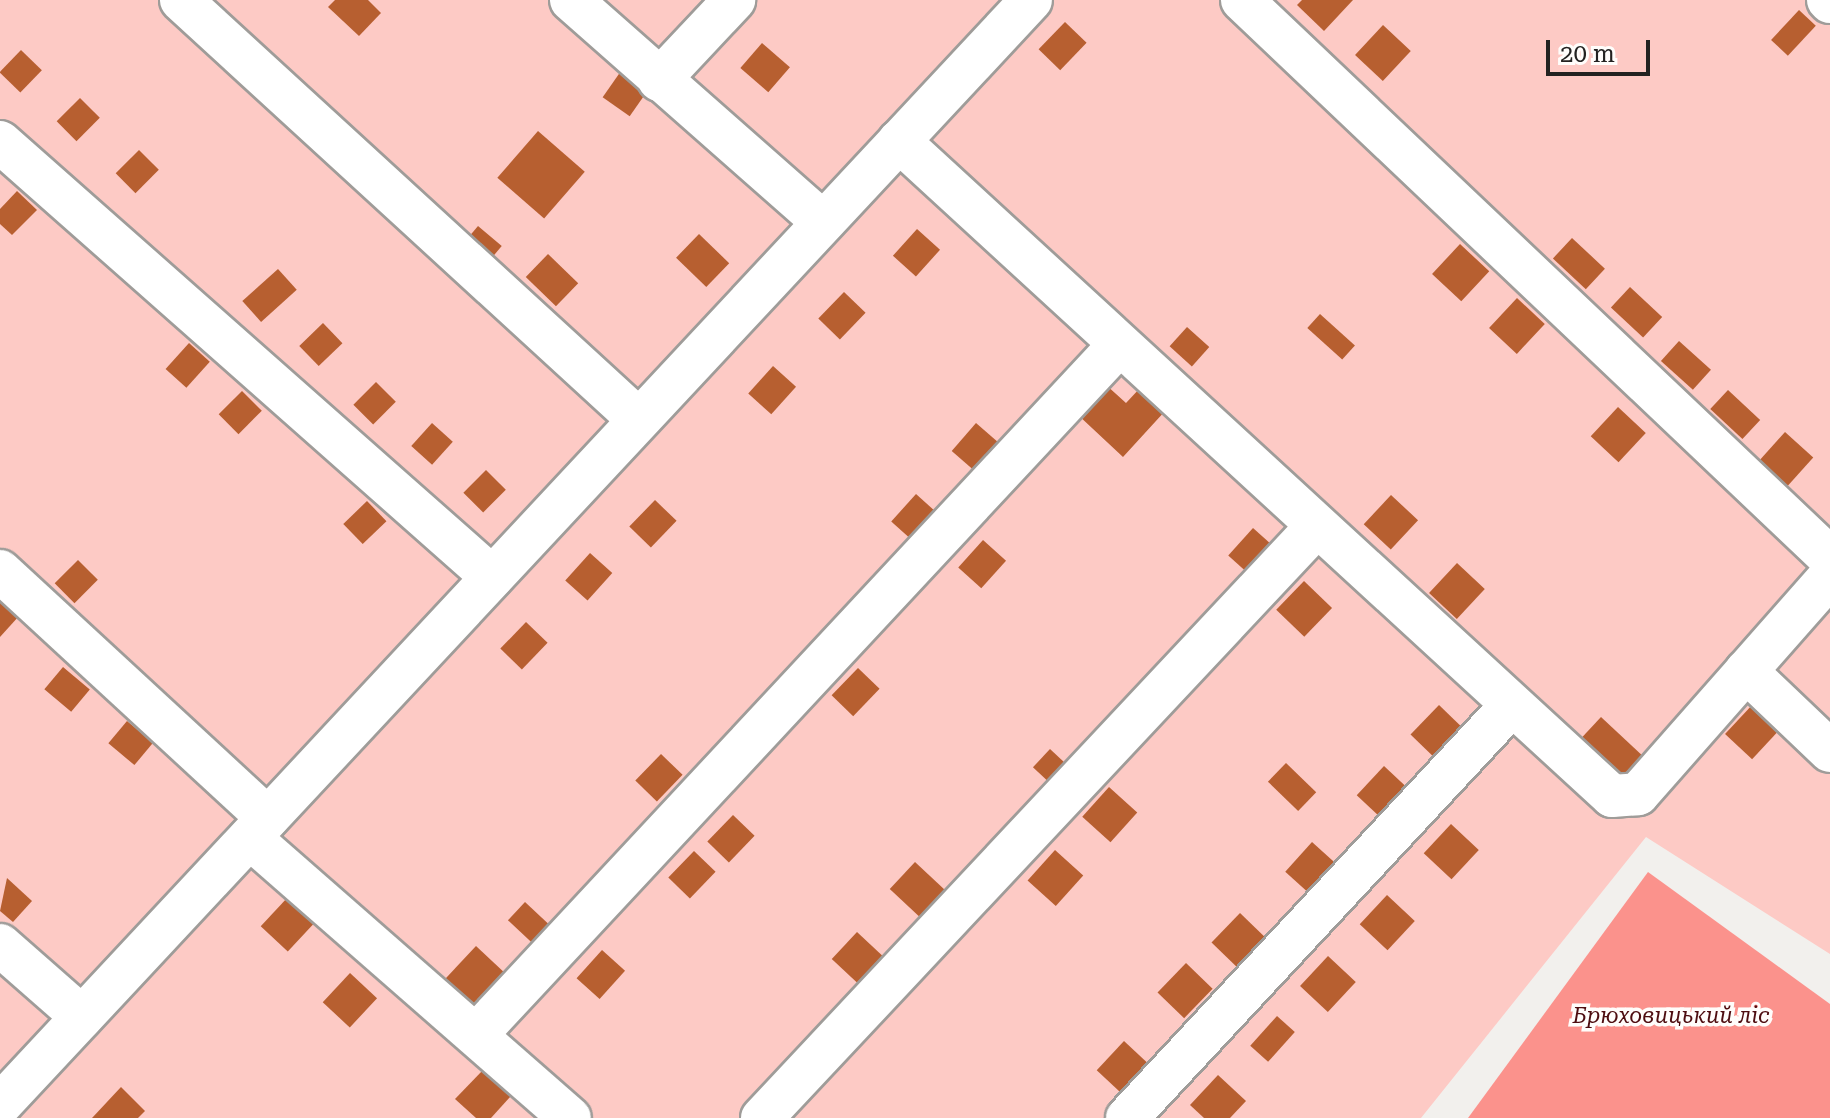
<!DOCTYPE html>
<meta charset="utf-8">
<style>
body{margin:0}
#map{position:relative;width:1830px;height:1118px;overflow:hidden;background:#f2f0ed;font-family:"Roboto Serif",serif}
div>[style]{position:absolute}
.green>*{inset:0;background:#fdcac5}
.forest>*{inset:0;background:#fb928c}
.building>*{inset:0;background:#b75f30;transform-origin:0 0}
.roads{filter:drop-shadow(2px 0 #9f9c99) drop-shadow(-2px 0 #9f9c99) drop-shadow(0 2px #9f9c99) drop-shadow(0 -2px #9f9c99)}
.minor>*{height:42px;margin:-21px;padding:0 21px;transform-origin:21px;border-radius:21px;background:#fff}
span{translate:-50% -50%;white-space:nowrap;text-align:center;line-height:1.15;-webkit-text-stroke:7px #fffdfb;paint-order:stroke}
.park-label{font-size:22px;color:#4e0d10;font-style:italic}
.scale{position:absolute;left:1546px;top:40px;width:104px;height:36px;box-sizing:border-box;border:4px solid #232221;border-top:0;padding-left:10px;font-size:24px;line-height:28px;white-space:nowrap;color:#232221;-webkit-text-stroke:6px #fffdfb;paint-order:stroke}
</style>
<div id="map">
<div class="green">
<i style="clip-path:polygon(0 0,1830px 0,1830px 954px,1646px 837px,1421px 1118px,0 1118px)"></i>
</div>
<div class="forest">
<i style="clip-path:polygon(1648px 872px,1830px 1004px,1830px 1118px,1468px 1118px)"></i>
</div>
<div class="building">
<i style="clip-path:polygon(335px 0,368px 0,381px 13px,359px 36px,328px 7px)"></i>
<i style="clip-path:polygon(1302px 0,1353px 0,1324px 31px,1297px 5px)"></i>
<i style="left:1799px;top:10px;width:23px;height:41px;rotate:43deg"></i>
<i style="left:1065px;top:22px;width:30px;height:38px;rotate:44deg"></i>
<i style="left:1383px;top:25px;width:38px;height:41px;rotate:43deg"></i>
<i style="left:762px;top:43px;width:37px;height:33px;rotate:41deg"></i>
<i style="left:21px;top:50px;width:29px;height:31px;rotate:44deg"></i>
<i style="left:621px;top:71px;width:33px;height:32px;rotate:35deg"></i>
<i style="left:80px;top:98px;width:28px;height:33px;rotate:45deg"></i>
<i style="left:538px;top:131px;width:62px;height:62px;rotate:41deg"></i>
<i style="left:139px;top:150px;width:28px;height:33px;rotate:45deg"></i>
<i style="clip-path:polygon(17px 191px,37px 210px,12px 235px,0 224px,0 209px)"></i>
<i style="left:478px;top:226px;width:31px;height:18px;rotate:40deg"></i>
<i style="left:917px;top:229px;width:31px;height:36px;rotate:42deg"></i>
<i style="left:699px;top:234px;width:42px;height:33px;rotate:44deg"></i>
<i style="left:1572px;top:238px;width:45px;height:28px;rotate:43deg"></i>
<i style="left:1460px;top:244px;width:40px;height:41px;rotate:43deg"></i>
<i style="left:548px;top:254px;width:42px;height:32px;rotate:44deg"></i>
<i style="left:278px;top:269px;width:28px;height:48px;rotate:48deg"></i>
<i style="left:1630px;top:287px;width:44px;height:28px;rotate:43deg"></i>
<i style="left:844px;top:292px;width:30px;height:37px;rotate:44deg"></i>
<i style="left:1517px;top:298px;width:38px;height:41px;rotate:43deg"></i>
<i style="left:1320px;top:314px;width:47px;height:19px;rotate:42deg"></i>
<i style="left:323px;top:323px;width:28px;height:33px;rotate:46deg"></i>
<i style="left:1187px;top:327px;width:30px;height:26px;rotate:42deg"></i>
<i style="left:1679px;top:341px;width:43px;height:27px;rotate:42deg"></i>
<i style="left:189px;top:343px;width:28px;height:35px;rotate:42deg"></i>
<i style="left:773px;top:366px;width:31px;height:37px;rotate:42deg"></i>
<i style="left:376px;top:382px;width:28px;height:32px;rotate:45deg"></i>
<i style="clip-path:polygon(1105px 384px,1126px 403px,1141px 387px,1166px 410px,1123px 457px,1077px 414px)"></i>
<i style="left:1728px;top:390px;width:44px;height:26px;rotate:43deg"></i>
<i style="left:242px;top:391px;width:28px;height:33px;rotate:45deg"></i>
<i style="left:1618px;top:407px;width:38px;height:40px;rotate:43deg"></i>
<i style="left:432px;top:423px;width:28px;height:31px;rotate:42deg"></i>
<i style="left:976px;top:423px;width:32px;height:37px;rotate:41deg"></i>
<i style="left:1785px;top:432px;width:38px;height:40px;rotate:42deg"></i>
<i style="left:486px;top:470px;width:28px;height:32px;rotate:45deg"></i>
<i style="left:916px;top:494px;width:30px;height:37px;rotate:42deg"></i>
<i style="left:1391px;top:495px;width:37px;height:40px;rotate:43deg"></i>
<i style="left:655px;top:500px;width:30px;height:37px;rotate:44deg"></i>
<i style="left:367px;top:501px;width:28px;height:33px;rotate:46deg"></i>
<i style="left:1253px;top:528px;width:31px;height:37px;rotate:42deg"></i>
<i style="left:983px;top:540px;width:31px;height:37px;rotate:42deg"></i>
<i style="left:590px;top:553px;width:30px;height:37px;rotate:42deg"></i>
<i style="left:78px;top:560px;width:28px;height:33px;rotate:45deg"></i>
<i style="left:1457px;top:563px;width:38px;height:41px;rotate:43deg"></i>
<i style="left:1304px;top:581px;width:39px;height:40px;rotate:44deg"></i>
<i style="clip-path:polygon(0 599px,19px 616px,0 637px)"></i>
<i style="left:526px;top:622px;width:30px;height:37px;rotate:44deg"></i>
<i style="left:63px;top:667px;width:35px;height:29px;rotate:40deg"></i>
<i style="left:858px;top:668px;width:30px;height:38px;rotate:44deg"></i>
<i style="left:1753px;top:704px;width:37px;height:41px;rotate:43deg"></i>
<i style="left:1439px;top:705px;width:37px;height:41px;rotate:44deg"></i>
<i style="left:1601px;top:717px;width:59px;height:28px;rotate:43deg"></i>
<i style="left:127px;top:721px;width:34px;height:29px;rotate:40deg"></i>
<i style="left:1050px;top:749px;width:34px;height:25px;rotate:43deg"></i>
<i style="left:661px;top:754px;width:30px;height:37px;rotate:44deg"></i>
<i style="left:1286px;top:763px;width:42px;height:26px;rotate:44deg"></i>
<i style="left:1384px;top:766px;width:38px;height:40px;rotate:43deg"></i>
<i style="left:1109px;top:787px;width:38px;height:40px;rotate:42deg"></i>
<i style="left:733px;top:815px;width:30px;height:37px;rotate:44deg"></i>
<i style="left:1451px;top:824px;width:38px;height:40px;rotate:43deg"></i>
<i style="left:1312px;top:842px;width:38px;height:40px;rotate:42deg"></i>
<i style="left:1055px;top:850px;width:38px;height:41px;rotate:42deg"></i>
<i style="left:694px;top:851px;width:30px;height:37px;rotate:44deg"></i>
<i style="left:915px;top:862px;width:45px;height:37px;rotate:43deg"></i>
<i style="clip-path:polygon(7px 878px,32px 901px,13px 922px,0 911px)"></i>
<i style="left:1387px;top:895px;width:38px;height:40px;rotate:43deg"></i>
<i style="left:288px;top:897px;width:37px;height:40px;rotate:43deg"></i>
<i style="left:525px;top:902px;width:38px;height:25px;rotate:43deg"></i>
<i style="left:1240px;top:913px;width:37px;height:41px;rotate:44deg"></i>
<i style="left:857px;top:932px;width:45px;height:37px;rotate:43deg"></i>
<i style="left:476px;top:946px;width:42px;height:47px;rotate:43deg"></i>
<i style="left:602px;top:950px;width:31px;height:38px;rotate:42deg"></i>
<i style="left:1328px;top:956px;width:38px;height:41px;rotate:43deg"></i>
<i style="left:1186px;top:963px;width:37px;height:41px;rotate:44deg"></i>
<i style="left:350px;top:973px;width:37px;height:40px;rotate:43deg"></i>
<i style="left:1277px;top:1016px;width:24px;height:40px;rotate:42deg"></i>
<i style="left:1124px;top:1041px;width:37px;height:40px;rotate:43deg"></i>
<i style="clip-path:polygon(483px 1070px,511px 1096px,491px 1118px,476px 1118px,455px 1099px)"></i>
<i style="clip-path:polygon(1218px 1075px,1246px 1101px,1230px 1118px,1204px 1118px,1190px 1105px)"></i>
<i style="clip-path:polygon(121px 1087px,145px 1111px,138px 1118px,92px 1118px)"></i>
</div>
<div class="roads">
<div class="minor">
<i style="left:181px;top:0;width:620px;rotate:42.52deg"></i>
<i style="left:571px;top:0;width:336px;rotate:41.4deg"></i>
<i style="left:1242px;top:0;width:811px;rotate:43.5deg"></i>
<i style="left:1828px;top:0;width:3px;rotate:45deg"></i>
<i style="left:659px;top:80px;width:110px;rotate:-46.8deg"></i>
<i style="left:899px;top:141px;width:968px;rotate:42.57deg"></i>
<i style="left:1612px;top:796px;width:26px;rotate:-4deg"></i>
<i style="left:1638px;top:794px;width:290px;rotate:-48.6deg"></i>
<i style="left:0;top:142px;width:657px;rotate:41.48deg"></i>
<i style="left:0;top:571px;width:364px;rotate:42.7deg"></i>
<i style="left:1746px;top:671px;width:116px;rotate:43.6deg"></i>
<i style="left:250px;top:838px;width:425px;rotate:41.2deg"></i>
<i style="left:0;top:945px;width:109px;rotate:41.3deg"></i>
<i style="left:477px;top:1034px;width:942px;rotate:-47.02deg"></i>
<i style="left:0;top:1105px;width:1511px;rotate:-46.98deg"></i>
<i style="left:762px;top:1118px;width:809px;rotate:-46.85deg"></i>
<i style="left:1127px;top:1118px;width:560px;rotate:-47.02deg"></i>
</div>
</div>
<div class="park-label">
<span style="left:1671px;top:1016px">Брюховицький ліс</span>
</div>
<div class="scale">20 m</div>
</div>
